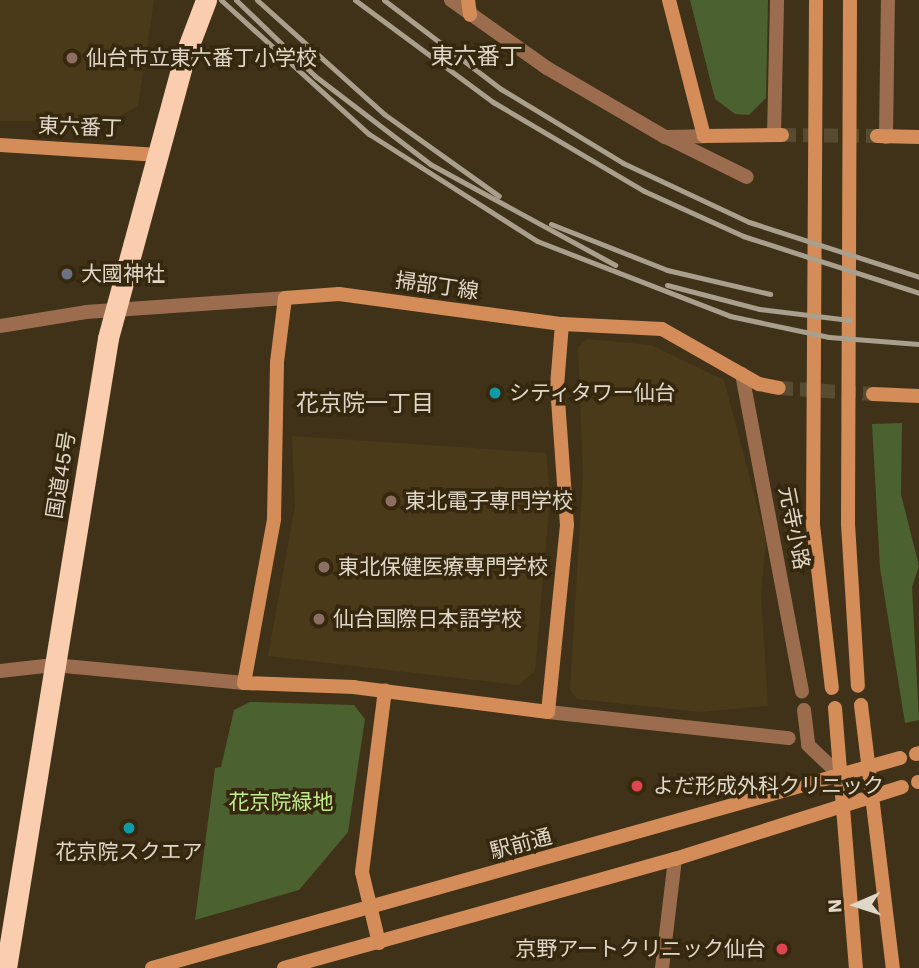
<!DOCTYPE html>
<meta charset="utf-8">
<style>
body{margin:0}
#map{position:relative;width:919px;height:968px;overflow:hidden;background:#3f3218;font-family:"Work Sans","Noto Sans JP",sans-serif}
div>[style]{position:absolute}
.built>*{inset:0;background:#4b3a19}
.green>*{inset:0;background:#4b6130}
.secondary-tunnel>*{height:14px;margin-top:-7px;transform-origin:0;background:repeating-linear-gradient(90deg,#574b32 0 14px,transparent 0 21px)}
.street>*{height:14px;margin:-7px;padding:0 7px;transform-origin:7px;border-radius:7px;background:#9b6d4e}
.secondary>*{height:14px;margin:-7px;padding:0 7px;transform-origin:7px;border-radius:7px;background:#d48c59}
.highway>*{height:21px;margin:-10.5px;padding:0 10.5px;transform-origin:10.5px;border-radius:10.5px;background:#facdaf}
.rail>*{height:5px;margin:-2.5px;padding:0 2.5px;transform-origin:2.5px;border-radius:2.5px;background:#a99f8c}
.dots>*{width:19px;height:19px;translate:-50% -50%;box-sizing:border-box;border:4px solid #35280e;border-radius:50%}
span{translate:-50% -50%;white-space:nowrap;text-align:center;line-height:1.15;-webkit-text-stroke:7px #35280e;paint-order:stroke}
.poi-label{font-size:21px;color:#e0d7c8}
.left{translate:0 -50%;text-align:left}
.right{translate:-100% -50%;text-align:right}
.street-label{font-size:21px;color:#e0d7c8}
.park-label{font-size:21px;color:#c1ed8c}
.neighbourhood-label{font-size:23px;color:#e0d7c8}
.north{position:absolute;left:821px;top:870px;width:70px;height:70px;-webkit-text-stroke:5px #35280e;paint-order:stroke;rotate:267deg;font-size:19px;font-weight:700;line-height:28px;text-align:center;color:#e0d7c8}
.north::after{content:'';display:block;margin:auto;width:24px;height:32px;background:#e0d7c8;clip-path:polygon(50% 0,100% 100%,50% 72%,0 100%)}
</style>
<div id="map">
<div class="built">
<i style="clip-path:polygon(0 0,154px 0,138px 106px,112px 120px,0 121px)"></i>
<i style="clip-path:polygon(587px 339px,651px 345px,724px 380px,766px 540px,761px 595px,768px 706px,701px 712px,577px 699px,570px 690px,583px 475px,578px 347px)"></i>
<i style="clip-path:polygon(292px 436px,546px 453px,550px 498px,535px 671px,519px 685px,268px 656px,295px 506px)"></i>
</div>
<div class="green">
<i style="clip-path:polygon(690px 0,768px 0,766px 98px,749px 115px,735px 114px,715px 99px)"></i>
<i style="clip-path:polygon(902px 423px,901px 494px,919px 566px,912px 587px,919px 720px,905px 723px,880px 568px,872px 424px)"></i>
<i style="clip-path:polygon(250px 702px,354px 705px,365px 719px,348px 832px,299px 890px,195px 920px,215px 768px,221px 767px,234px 710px)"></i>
</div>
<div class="secondary-tunnel">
<i style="left:782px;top:135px;width:95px;rotate:0.6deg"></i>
<i style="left:779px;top:388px;width:94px;rotate:3.7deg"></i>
</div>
<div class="street">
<i style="left:451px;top:0;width:118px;rotate:35.3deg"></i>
<i style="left:547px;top:68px;width:137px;rotate:30.3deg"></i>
<i style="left:665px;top:137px;width:39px;rotate:-1deg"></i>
<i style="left:774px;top:135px;width:135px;rotate:-88.7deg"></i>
<i style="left:666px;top:137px;width:90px;rotate:26.3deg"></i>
<i style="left:886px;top:137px;width:137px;rotate:-89.2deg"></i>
<i style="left:0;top:326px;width:87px;rotate:-9.2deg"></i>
<i style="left:86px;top:312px;width:199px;rotate:-4deg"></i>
<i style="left:742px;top:374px;width:323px;rotate:79.3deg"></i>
<i style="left:0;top:671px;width:54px;rotate:-6.3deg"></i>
<i style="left:54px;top:665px;width:191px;rotate:5.4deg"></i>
<i style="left:804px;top:710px;width:35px;rotate:83deg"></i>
<i style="left:808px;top:745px;width:47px;rotate:43.3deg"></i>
<i style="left:548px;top:712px;width:242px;rotate:6.2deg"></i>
<i style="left:662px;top:968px;width:110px;rotate:-83.2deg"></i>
</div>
<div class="secondary">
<i style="left:468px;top:0;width:15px;rotate:82deg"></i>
<i style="left:669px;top:0;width:140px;rotate:75.6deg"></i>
<i style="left:704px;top:136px;width:78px;rotate:-0.7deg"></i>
<i style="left:816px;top:0;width:525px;rotate:90.33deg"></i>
<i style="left:813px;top:525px;width:164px;rotate:83.4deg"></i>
<i style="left:850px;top:0;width:524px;rotate:90.22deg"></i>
<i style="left:848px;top:524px;width:162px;rotate:86.5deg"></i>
<i style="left:877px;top:136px;width:42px;rotate:1.4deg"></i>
<i style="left:0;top:145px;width:159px;rotate:3.6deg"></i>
<i style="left:562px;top:324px;width:62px;rotate:94.6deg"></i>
<i style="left:557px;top:386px;width:139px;rotate:85.9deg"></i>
<i style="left:567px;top:525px;width:188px;rotate:95.8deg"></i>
<i style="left:548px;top:712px;width:196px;rotate:-172.7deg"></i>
<i style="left:354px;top:687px;width:110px;rotate:-177.9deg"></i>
<i style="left:244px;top:683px;width:167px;rotate:-79.6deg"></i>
<i style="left:274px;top:519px;width:157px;rotate:-88.9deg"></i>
<i style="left:277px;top:362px;width:64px;rotate:-82.9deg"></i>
<i style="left:285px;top:298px;width:54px;rotate:-4.2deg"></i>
<i style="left:339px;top:294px;width:225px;rotate:7.7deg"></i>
<i style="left:562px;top:324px;width:100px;rotate:2.9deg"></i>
<i style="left:662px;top:329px;width:112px;rotate:29.6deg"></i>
<i style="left:759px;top:384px;width:20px;rotate:11deg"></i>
<i style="left:873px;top:394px;width:46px;rotate:2.5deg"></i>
<i style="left:861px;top:705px;width:265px;rotate:83.1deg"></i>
<i style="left:835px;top:708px;width:261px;rotate:85.4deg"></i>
<i style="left:916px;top:754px;width:3px;rotate:-18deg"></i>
<i style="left:918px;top:782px;width:1px"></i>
<i style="left:379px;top:943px;width:73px;rotate:-103.5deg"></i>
<i style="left:362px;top:872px;width:183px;rotate:-82.8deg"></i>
<i style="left:152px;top:968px;width:777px;rotate:-15.68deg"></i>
<i style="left:284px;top:968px;width:406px;rotate:-15.6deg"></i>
<i style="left:675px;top:859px;width:238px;rotate:-17.6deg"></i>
</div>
<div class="highway">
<i style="left:6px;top:968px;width:638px;rotate:-80.8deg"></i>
<i style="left:108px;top:338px;width:290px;rotate:-74.8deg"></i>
<i style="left:184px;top:58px;width:62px;rotate:-69.2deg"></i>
</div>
<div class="rail">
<i style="left:221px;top:0;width:200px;rotate:42.2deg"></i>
<i style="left:369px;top:134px;width:199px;rotate:32.5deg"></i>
<i style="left:537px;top:241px;width:207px;rotate:21.2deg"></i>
<i style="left:730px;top:316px;width:101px;rotate:12deg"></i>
<i style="left:829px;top:337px;width:90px;rotate:4.4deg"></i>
<i style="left:236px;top:0;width:110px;rotate:43.9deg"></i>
<i style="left:315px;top:76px;width:145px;rotate:37.4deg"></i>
<i style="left:430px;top:164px;width:211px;rotate:28.6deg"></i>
<i style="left:257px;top:0;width:171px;rotate:41.9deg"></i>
<i style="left:384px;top:114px;width:141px;rotate:35.5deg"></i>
<i style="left:355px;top:0;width:172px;rotate:36.5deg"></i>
<i style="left:493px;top:102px;width:175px;rotate:30.5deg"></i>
<i style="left:644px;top:191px;width:109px;rotate:24.4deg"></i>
<i style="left:743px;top:236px;width:185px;rotate:17.9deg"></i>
<i style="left:384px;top:0;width:147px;rotate:37.3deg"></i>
<i style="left:501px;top:89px;width:143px;rotate:31.2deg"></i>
<i style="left:623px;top:163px;width:139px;rotate:25.1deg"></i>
<i style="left:749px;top:222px;width:179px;rotate:17.9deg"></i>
<i style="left:551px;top:224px;width:125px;rotate:21.6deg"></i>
<i style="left:667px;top:270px;width:106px;rotate:13.1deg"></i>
<i style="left:667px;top:285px;width:95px;rotate:14.6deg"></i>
<i style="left:759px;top:309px;width:91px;rotate:7deg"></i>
</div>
<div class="dots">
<i style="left:72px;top:58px;background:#8d6e63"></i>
<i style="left:67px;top:274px;background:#6b7280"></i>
<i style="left:495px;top:393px;background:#0f9aa8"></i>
<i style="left:391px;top:501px;background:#8d6e63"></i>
<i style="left:324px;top:567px;background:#8d6e63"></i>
<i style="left:319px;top:619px;background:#8d6e63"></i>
<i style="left:637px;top:786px;background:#e0444e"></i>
<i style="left:129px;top:828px;background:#0f9aa8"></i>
<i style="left:782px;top:949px;background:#e0444e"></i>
</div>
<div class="poi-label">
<span class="left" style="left:86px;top:58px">仙台市立東六番丁小学校</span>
<span class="left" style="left:81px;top:274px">大國神社</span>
<span class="left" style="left:509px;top:393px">シティタワー仙台</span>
<span class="left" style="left:405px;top:501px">東北電子専門学校</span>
<span class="left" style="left:338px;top:567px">東北保健医療専門学校</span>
<span class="left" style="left:333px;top:619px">仙台国際日本語学校</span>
<span class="left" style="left:653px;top:786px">よだ形成外科クリニック</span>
<span style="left:129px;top:852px">花京院スクエア</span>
<span class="right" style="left:766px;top:949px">京野アートクリニック仙台</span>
</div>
<div class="street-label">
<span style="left:80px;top:127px;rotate:2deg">東六番丁</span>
<span style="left:437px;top:286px;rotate:8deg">掃部丁線</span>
<span style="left:61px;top:475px;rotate:-81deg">国道45号</span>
<span style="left:794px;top:528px;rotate:79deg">元寺小路</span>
<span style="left:521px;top:844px;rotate:-15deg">駅前通</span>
</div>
<div class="park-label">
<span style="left:281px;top:802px">花京院緑地</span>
</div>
<div class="neighbourhood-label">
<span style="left:477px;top:57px">東六番丁</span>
<span style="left:365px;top:404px">花京院一丁目</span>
</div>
<div class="north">N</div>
</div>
